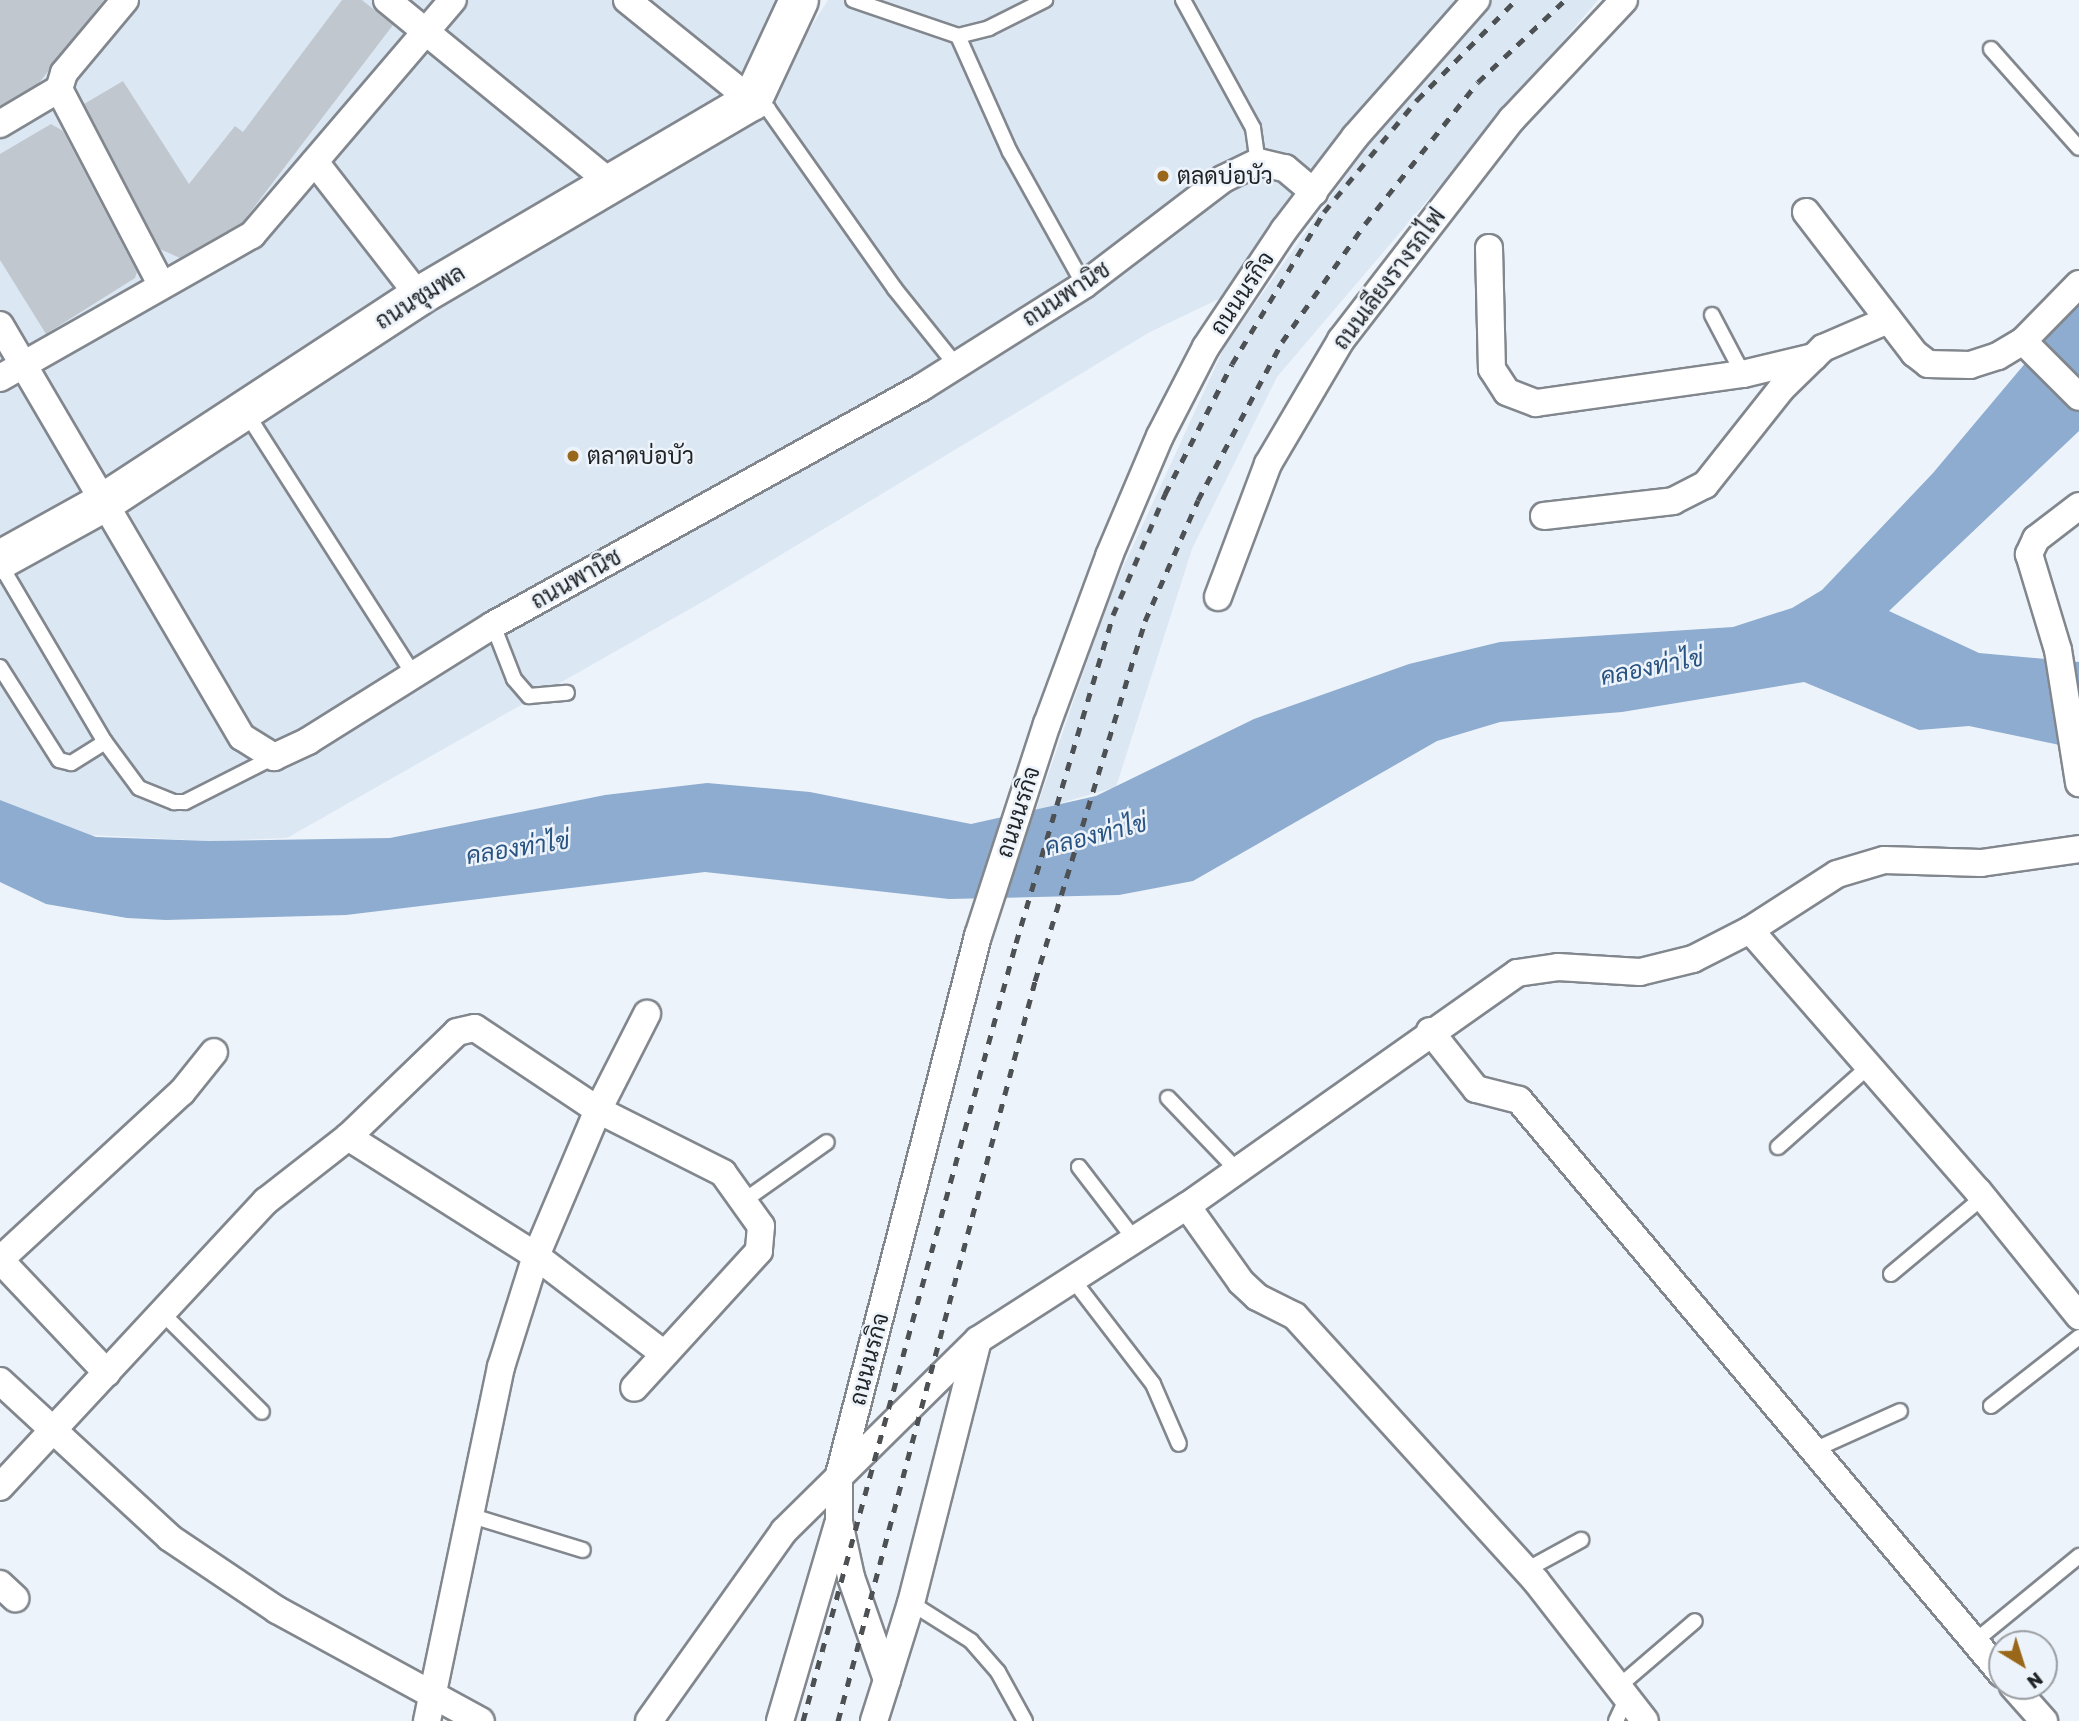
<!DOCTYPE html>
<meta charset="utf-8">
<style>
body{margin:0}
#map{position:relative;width:2079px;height:1721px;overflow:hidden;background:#edf3fa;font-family:Rubik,Sarabun,sans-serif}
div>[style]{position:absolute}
.built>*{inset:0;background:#dce7f4}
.water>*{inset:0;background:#8eaccf}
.building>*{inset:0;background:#c1c7ce}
.roads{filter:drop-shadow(2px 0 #82878e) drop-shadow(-2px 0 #82878e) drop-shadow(0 2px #82878e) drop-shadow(0 -2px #82878e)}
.lane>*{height:14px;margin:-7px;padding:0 7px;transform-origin:7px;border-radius:7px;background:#fff}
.street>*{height:26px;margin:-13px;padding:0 13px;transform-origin:13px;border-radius:13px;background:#fff}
.secondary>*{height:38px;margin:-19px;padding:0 19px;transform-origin:19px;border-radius:19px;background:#fff}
.rail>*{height:5px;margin-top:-2.5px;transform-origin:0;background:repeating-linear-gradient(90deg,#4d5154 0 9px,transparent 0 18px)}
.dots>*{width:19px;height:19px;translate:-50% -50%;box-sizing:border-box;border:4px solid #edf3fa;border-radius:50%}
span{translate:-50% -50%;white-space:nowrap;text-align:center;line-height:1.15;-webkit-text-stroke:5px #edf3fa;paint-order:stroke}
.poi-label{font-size:23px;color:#1f2224}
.left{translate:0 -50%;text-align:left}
.street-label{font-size:23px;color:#1f2224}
.water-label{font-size:24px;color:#295382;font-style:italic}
.north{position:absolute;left:1988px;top:1630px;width:70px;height:70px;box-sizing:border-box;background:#edf3fa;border:2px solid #9b9fa4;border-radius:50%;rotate:142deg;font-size:19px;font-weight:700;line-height:28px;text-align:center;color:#1f2224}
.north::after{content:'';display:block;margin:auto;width:24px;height:32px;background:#986719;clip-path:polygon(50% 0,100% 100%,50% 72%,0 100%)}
</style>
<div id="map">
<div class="built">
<i style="clip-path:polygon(0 0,785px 0,748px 83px,72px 508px,0 540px)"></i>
<i style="clip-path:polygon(828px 0,1459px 0,1440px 16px,1221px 298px,1150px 332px,711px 597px,287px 838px,209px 841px,91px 835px,0 800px,0 581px,756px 113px)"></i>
<i style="clip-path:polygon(1492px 0,1598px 0,1277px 377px,1192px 549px,1116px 787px,1036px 810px,1109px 598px,1225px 346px,1402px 97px)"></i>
</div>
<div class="water">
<i style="clip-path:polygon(2079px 299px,2079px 431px,1889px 611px,1979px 653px,2079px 662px,2079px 749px,1969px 726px,1919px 730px,1804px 682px,1622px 712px,1500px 722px,1437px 741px,1193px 881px,1119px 895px,949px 899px,705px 872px,346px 915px,166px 920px,127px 918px,46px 904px,0 882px,0 800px,96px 837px,209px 841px,390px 838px,605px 795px,707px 783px,810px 792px,971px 824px,1096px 796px,1254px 719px,1409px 664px,1500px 642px,1733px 627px,1792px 608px,1822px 590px,1933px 473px)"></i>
</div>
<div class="building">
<i style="clip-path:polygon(0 0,104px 0,39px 83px,0 106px)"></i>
<i style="clip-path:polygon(342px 0,362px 0,393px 25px,242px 223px,180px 258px,160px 249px,84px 104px,123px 81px,189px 184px,235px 126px,243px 132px)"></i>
<i style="clip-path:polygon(51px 124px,63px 131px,137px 272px,135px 278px,46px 334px,0 260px,0 154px)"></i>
</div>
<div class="roads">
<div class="lane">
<i style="left:853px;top:0;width:111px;rotate:18.9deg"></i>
<i style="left:958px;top:36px;width:32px;rotate:-14deg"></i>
<i style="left:989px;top:28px;width:63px;rotate:-26.6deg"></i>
<i style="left:1183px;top:0;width:146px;rotate:61.3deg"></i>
<i style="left:1253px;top:128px;width:34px;rotate:82deg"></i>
<i style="left:958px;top:36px;width:127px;rotate:65.9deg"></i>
<i style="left:1010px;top:152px;width:152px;rotate:60.9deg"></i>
<i style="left:1991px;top:49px;width:132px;rotate:48.4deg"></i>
<i style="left:753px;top:102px;width:17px;rotate:25deg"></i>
<i style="left:768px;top:109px;width:220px;rotate:54.8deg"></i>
<i style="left:895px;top:289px;width:96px;rotate:51.3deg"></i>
<i style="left:1712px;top:315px;width:67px;rotate:62.3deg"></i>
<i style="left:245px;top:411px;width:313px;rotate:57.4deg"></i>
<i style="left:0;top:564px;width:207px;rotate:59.5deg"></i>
<i style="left:105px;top:742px;width:40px;rotate:148deg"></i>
<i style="left:71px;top:763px;width:12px;rotate:-166deg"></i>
<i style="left:59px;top:760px;width:110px;rotate:-122.4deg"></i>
<i style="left:493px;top:625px;width:58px;rotate:68.7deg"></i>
<i style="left:514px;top:679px;width:23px;rotate:49deg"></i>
<i style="left:529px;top:696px;width:38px;rotate:-5deg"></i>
<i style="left:105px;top:742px;width:57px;rotate:53.5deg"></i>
<i style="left:139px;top:788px;width:38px;rotate:22deg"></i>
<i style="left:174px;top:802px;width:11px"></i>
<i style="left:185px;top:802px;width:100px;rotate:-26.8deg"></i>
<i style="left:1168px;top:1098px;width:98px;rotate:46.2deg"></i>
<i style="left:1778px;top:1147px;width:120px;rotate:-41.6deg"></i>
<i style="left:1079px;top:1167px;width:92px;rotate:52.5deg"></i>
<i style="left:745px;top:1200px;width:100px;rotate:-35.3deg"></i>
<i style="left:1891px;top:1274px;width:120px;rotate:-39.9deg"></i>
<i style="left:1074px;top:1281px;width:130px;rotate:52.5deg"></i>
<i style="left:1153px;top:1384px;width:65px;rotate:66.6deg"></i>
<i style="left:163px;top:1314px;width:139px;rotate:44.7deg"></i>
<i style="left:1991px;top:1406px;width:112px;rotate:-38.1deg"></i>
<i style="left:1816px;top:1449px;width:92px;rotate:-24.3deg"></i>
<i style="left:469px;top:1515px;width:119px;rotate:17.1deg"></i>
<i style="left:1526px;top:1570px;width:63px;rotate:-28.6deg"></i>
<i style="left:911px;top:1603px;width:71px;rotate:32.3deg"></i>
<i style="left:971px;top:1641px;width:41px;rotate:48.9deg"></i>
<i style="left:998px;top:1672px;width:56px;rotate:61.1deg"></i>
<i style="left:1974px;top:1642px;width:136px;rotate:-39.3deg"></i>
<i style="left:1618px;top:1687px;width:101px;rotate:-40.6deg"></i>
<i style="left:1616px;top:1721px;width:23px;rotate:-65deg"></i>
</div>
<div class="street">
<i style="left:125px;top:0;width:95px;rotate:129.9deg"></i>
<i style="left:64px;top:73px;width:17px;rotate:107deg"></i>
<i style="left:59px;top:89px;width:220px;rotate:62.4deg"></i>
<i style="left:387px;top:0;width:287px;rotate:39.3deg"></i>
<i style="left:627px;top:0;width:161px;rotate:38.9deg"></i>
<i style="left:0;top:124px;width:69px;rotate:-30.7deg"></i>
<i style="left:315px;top:162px;width:170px;rotate:52.2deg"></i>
<i style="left:1806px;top:212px;width:178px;rotate:52.5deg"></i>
<i style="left:1914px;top:353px;width:18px;rotate:38deg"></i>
<i style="left:1928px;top:364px;width:42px;rotate:1.4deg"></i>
<i style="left:1970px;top:365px;width:29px;rotate:-18deg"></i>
<i style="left:1998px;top:356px;width:29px;rotate:-31deg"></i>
<i style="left:2023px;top:341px;width:80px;rotate:-45.5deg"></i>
<i style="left:1489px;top:248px;width:121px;rotate:88.6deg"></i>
<i style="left:1492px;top:369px;width:27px;rotate:57deg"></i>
<i style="left:1507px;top:392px;width:31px;rotate:21deg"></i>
<i style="left:1536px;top:403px;width:209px;rotate:-8deg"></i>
<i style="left:1743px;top:374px;width:73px;rotate:-13.5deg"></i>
<i style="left:0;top:325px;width:478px;rotate:59.6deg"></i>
<i style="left:242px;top:737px;width:38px;rotate:32deg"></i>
<i style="left:274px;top:757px;width:38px;rotate:-25deg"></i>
<i style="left:308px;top:741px;width:218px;rotate:-32.1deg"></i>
<i style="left:493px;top:625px;width:491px;rotate:-29deg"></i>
<i style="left:922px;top:387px;width:191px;rotate:-32.2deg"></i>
<i style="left:1084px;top:285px;width:175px;rotate:-37.3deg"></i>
<i style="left:1223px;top:179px;width:39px;rotate:-26deg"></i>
<i style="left:1258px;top:162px;width:28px;rotate:13deg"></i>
<i style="left:1285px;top:168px;width:38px;rotate:40deg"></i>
<i style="left:2023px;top:341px;width:79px;rotate:45deg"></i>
<i style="left:0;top:378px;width:290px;rotate:-29.6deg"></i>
<i style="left:252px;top:235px;width:309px;rotate:-49.5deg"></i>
<i style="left:2079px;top:506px;width:54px;rotate:142.5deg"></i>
<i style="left:2036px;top:539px;width:17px;rotate:115deg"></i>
<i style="left:2029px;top:554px;width:100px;rotate:73.2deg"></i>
<i style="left:2058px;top:650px;width:135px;rotate:81deg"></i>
<i style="left:1544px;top:516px;width:130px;rotate:-6.6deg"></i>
<i style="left:1673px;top:501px;width:36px;rotate:-27deg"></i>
<i style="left:1705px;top:485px;width:122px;rotate:-51.6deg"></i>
<i style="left:1781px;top:389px;width:59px;rotate:-44.3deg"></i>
<i style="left:1823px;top:348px;width:71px;rotate:-23.3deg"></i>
<i style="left:1218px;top:597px;width:142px;rotate:-69.4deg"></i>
<i style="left:1268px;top:464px;width:144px;rotate:-59.5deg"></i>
<i style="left:1341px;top:340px;width:279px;rotate:-52.3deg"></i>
<i style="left:1512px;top:119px;width:163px;rotate:-46.7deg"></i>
<i style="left:1750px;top:930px;width:347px;rotate:48.9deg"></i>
<i style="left:1978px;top:1191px;width:161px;rotate:51.1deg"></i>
<i style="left:1430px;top:1031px;width:74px;rotate:51.6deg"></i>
<i style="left:1476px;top:1089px;width:44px;rotate:14.3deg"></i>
<i style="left:1519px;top:1100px;width:750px;rotate:49.92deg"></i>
<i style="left:348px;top:1137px;width:222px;rotate:32.3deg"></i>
<i style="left:536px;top:1256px;width:160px;rotate:37.4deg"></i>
<i style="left:1187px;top:1206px;width:93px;rotate:54.6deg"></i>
<i style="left:1241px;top:1282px;width:22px;rotate:43deg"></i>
<i style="left:1257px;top:1297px;width:42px;rotate:26.6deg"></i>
<i style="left:1295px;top:1316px;width:358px;rotate:47.7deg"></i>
<i style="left:1536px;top:1581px;width:177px;rotate:52.1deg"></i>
<i style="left:107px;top:1373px;width:149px;rotate:-133.4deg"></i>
<i style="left:5px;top:1265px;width:9px;rotate:-96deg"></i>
<i style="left:4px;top:1256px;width:242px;rotate:-42.7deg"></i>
<i style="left:182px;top:1092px;width:51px;rotate:-51.3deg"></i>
<i style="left:0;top:1381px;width:231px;rotate:42.7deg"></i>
<i style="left:170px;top:1538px;width:129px;rotate:33.9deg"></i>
<i style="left:277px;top:1610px;width:232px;rotate:28.6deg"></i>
<i style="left:0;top:1487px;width:391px;rotate:-47.1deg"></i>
<i style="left:266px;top:1201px;width:104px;rotate:-38deg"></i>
<i style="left:348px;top:1137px;width:151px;rotate:-43.9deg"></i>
<i style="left:457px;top:1032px;width:18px;rotate:-13deg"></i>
<i style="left:475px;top:1028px;width:148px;rotate:33.7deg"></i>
<i style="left:598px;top:1110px;width:140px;rotate:26.7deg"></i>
<i style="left:723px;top:1173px;width:65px;rotate:54.4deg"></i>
<i style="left:761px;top:1226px;width:25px;rotate:95deg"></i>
<i style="left:759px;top:1251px;width:185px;rotate:132.4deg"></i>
<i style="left:0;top:1584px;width:21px;rotate:43deg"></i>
<i style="left:887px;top:1680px;width:81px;rotate:-72.7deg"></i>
<i style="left:911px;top:1603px;width:271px;rotate:-75.7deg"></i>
<i style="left:2013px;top:1686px;width:47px;rotate:48.5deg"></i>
<i style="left:427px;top:1721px;width:362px;rotate:-78.2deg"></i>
<i style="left:501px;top:1367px;width:116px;rotate:-72.5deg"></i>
<i style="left:536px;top:1256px;width:159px;rotate:-67deg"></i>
<i style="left:598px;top:1110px;width:108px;rotate:-63deg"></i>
<i style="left:649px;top:1721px;width:233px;rotate:-54.6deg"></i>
<i style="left:784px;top:1531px;width:272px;rotate:-44.6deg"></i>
<i style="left:978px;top:1340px;width:248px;rotate:-32.7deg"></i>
<i style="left:1187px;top:1206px;width:404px;rotate:-35.2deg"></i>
<i style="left:1517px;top:973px;width:41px;rotate:-8.3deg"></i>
<i style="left:1558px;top:967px;width:82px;rotate:3.5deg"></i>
<i style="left:1640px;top:972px;width:55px;rotate:-13.8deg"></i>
<i style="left:1693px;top:959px;width:64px;rotate:-27deg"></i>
<i style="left:1750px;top:930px;width:103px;rotate:-32.8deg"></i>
<i style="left:1837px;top:874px;width:49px;rotate:-16.6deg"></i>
<i style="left:1884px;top:860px;width:97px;rotate:1.8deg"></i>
<i style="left:1981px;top:863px;width:99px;rotate:-8.1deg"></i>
<i style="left:780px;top:1721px;width:205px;rotate:-73.6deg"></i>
<i style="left:874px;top:1721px;width:43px;rotate:-72.4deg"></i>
<i style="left:887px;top:1680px;width:109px;rotate:-109.3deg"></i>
<i style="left:851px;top:1577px;width:56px;rotate:-102.3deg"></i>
<i style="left:839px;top:1522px;width:47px;rotate:-90deg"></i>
<i style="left:839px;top:1475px;width:557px;rotate:-75.54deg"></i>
<i style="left:978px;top:936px;width:223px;rotate:-72deg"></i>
<i style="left:1047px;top:724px;width:179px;rotate:-69.7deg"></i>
<i style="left:1109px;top:556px;width:130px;rotate:-67deg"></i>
<i style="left:1160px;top:436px;width:100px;rotate:-62.7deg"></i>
<i style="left:1206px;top:347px;width:141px;rotate:-56.3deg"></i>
<i style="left:1284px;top:230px;width:117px;rotate:-52.6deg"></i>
<i style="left:1355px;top:137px;width:183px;rotate:-48.5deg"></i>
</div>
<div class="secondary">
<i style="left:0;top:560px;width:118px;rotate:-29deg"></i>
<i style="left:103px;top:503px;width:378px;rotate:-33.2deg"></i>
<i style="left:419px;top:296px;width:386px;rotate:-30.4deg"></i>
<i style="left:752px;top:101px;width:111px;rotate:-65deg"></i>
</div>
</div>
<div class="rail">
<i style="left:803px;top:1721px;width:807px;rotate:-74.69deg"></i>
<i style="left:1016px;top:943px;width:342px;rotate:-73.5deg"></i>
<i style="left:1113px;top:615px;width:132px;rotate:-66.7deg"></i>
<i style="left:1165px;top:494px;width:146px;rotate:-62.7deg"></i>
<i style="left:1232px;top:364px;width:178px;rotate:-58.8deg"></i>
<i style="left:1324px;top:212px;width:146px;rotate:-50.3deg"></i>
<i style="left:1417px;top:100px;width:141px;rotate:-45.3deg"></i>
<i style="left:838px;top:1721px;width:766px;rotate:-75.09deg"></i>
<i style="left:1035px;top:981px;width:376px;rotate:-73deg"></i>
<i style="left:1145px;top:621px;width:132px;rotate:-66.3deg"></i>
<i style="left:1198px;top:500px;width:179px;rotate:-62deg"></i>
<i style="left:1282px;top:342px;width:144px;rotate:-54.9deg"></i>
<i style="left:1365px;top:224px;width:181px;rotate:-51.5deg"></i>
<i style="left:1478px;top:82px;width:120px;rotate:-43.3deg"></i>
</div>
<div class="dots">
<i style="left:1163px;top:176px;background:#986719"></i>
<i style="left:573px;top:456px;background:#986719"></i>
</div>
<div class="poi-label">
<span class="left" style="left:1177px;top:176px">ตลดบ่อบัว</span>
<span class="left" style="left:587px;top:456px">ตลาดบ่อบัว</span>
</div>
<div class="street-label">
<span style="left:1389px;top:279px;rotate:-53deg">ถนนเลียงรางรถไฟ</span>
<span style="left:1242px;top:293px;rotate:-56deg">ถนนนรกิจ</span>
<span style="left:1066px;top:294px;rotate:-33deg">ถนนพานิช</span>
<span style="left:420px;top:297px;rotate:-32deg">ถนนชุมพล</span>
<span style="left:576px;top:579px;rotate:-29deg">ถนนพานิช</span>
<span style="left:1018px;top:812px;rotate:-72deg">ถนนนรกิจ</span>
<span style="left:869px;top:1359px;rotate:-75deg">ถนนนรกิจ</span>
</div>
<div class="water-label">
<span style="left:1652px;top:668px;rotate:-11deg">คลองท่าไข่</span>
<span style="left:1096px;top:836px;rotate:-14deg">คลองท่าไข่</span>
<span style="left:518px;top:849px;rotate:-9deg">คลองท่าไข่</span>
</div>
<div class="north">N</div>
</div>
